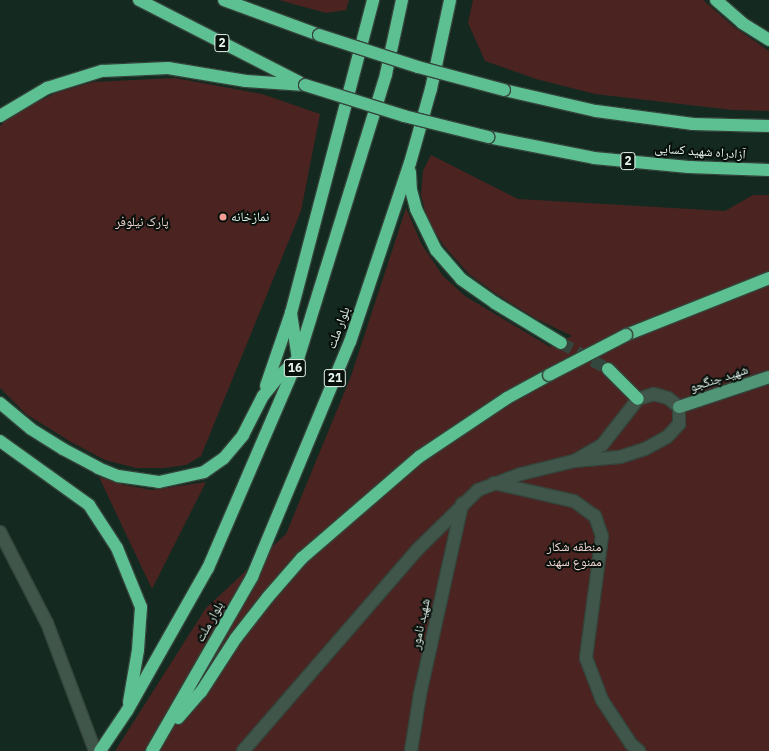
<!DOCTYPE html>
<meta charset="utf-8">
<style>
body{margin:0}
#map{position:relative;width:769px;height:751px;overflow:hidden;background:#14291f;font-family:"IBM Plex Sans","Noto Naskh Arabic",sans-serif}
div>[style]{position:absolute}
.green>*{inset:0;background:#4b2422}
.highway-tunnel>*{height:12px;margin-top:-6px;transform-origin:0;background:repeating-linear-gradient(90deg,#34473e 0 12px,transparent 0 18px)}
.roads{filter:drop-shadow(1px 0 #34443b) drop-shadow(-1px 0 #34443b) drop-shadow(0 1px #34443b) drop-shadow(0 -1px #34443b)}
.minor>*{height:12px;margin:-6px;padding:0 6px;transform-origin:6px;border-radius:6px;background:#40564a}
.major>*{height:12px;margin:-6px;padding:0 6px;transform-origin:6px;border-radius:6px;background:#519676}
.highway>*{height:12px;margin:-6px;padding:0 6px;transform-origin:6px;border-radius:6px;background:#5dc093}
.bridges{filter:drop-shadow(1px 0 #34443b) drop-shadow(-1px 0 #34443b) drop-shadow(0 1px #34443b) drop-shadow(0 -1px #34443b)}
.highway-bridge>*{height:12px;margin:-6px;padding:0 6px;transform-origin:6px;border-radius:6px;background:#5dc093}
.dots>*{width:11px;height:11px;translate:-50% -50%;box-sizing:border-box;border:2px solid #07100b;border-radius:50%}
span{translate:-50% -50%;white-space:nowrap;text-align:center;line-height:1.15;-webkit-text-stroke:4px #07100b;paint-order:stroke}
.shield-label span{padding:1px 3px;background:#07100b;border:1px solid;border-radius:3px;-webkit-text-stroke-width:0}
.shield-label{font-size:12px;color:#e7f4ed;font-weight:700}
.street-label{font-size:13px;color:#e7f4ed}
.poi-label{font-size:13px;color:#e7f4ed}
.left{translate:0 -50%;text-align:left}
.park-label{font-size:13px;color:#f6d6d3}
</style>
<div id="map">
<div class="green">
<i style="clip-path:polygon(279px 0,349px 0,346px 10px,326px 13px)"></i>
<i style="clip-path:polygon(473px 0,703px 0,734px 27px,769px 51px,769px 111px,732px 110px,595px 94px,536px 79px,485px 61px,468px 23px)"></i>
<i style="clip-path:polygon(175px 78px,262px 94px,320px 114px,301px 211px,201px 456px,186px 465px,164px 468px,136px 468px,105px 460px,71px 442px,26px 414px,0 388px,0 126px,13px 114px,56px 93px,93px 82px)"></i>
<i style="clip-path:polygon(431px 155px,518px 199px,725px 211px,753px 195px,769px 195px,769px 751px,115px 751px,206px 608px,286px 534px,351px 376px,406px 208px,422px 245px,443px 276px,465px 296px,550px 347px,572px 336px,535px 318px,495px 293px,469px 274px,444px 246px,428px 221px,421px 195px,423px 171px)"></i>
<i style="clip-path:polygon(99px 477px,124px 485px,152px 490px,206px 482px,152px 589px)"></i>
</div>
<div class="highway-tunnel">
<i style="left:561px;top:343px;width:54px;rotate:29deg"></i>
</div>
<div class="roads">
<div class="minor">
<i style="left:494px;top:483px;width:82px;rotate:12.7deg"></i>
<i style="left:574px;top:501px;width:26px;rotate:36deg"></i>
<i style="left:595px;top:516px;width:21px;rotate:71deg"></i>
<i style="left:602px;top:536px;width:123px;rotate:97.5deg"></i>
<i style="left:586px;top:658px;width:45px;rotate:69.1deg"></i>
<i style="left:602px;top:700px;width:53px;rotate:56.6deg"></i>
<i style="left:631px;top:744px;width:11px;rotate:41deg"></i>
<i style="left:0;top:532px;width:102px;rotate:62.7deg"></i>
<i style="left:47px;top:623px;width:137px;rotate:69.4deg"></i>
<i style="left:243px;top:751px;width:266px;rotate:-49.1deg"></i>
<i style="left:417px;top:550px;width:86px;rotate:-44.5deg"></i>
<i style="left:478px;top:490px;width:46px;rotate:-20.4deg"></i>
<i style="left:521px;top:474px;width:55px;rotate:-13.8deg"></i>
<i style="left:574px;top:461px;width:46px;rotate:-5deg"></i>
<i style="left:620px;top:457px;width:26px;rotate:-18deg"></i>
<i style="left:645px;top:449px;width:25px;rotate:-29deg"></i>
<i style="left:667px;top:437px;width:18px;rotate:-47deg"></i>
<i style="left:679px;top:424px;width:17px;rotate:-90deg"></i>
<i style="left:679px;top:407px;width:14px;rotate:-141deg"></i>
<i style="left:668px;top:398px;width:15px;rotate:-164deg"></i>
<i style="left:654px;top:394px;width:17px;rotate:163deg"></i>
<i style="left:638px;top:399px;width:58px;rotate:128deg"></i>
<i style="left:602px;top:445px;width:32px;rotate:150deg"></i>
<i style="left:411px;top:751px;width:58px;rotate:-81deg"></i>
<i style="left:420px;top:694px;width:195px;rotate:-77.5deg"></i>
</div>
<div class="major">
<i style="left:679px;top:407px;width:95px;rotate:-18.4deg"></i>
</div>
<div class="highway">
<i style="left:139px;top:0;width:180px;rotate:27.1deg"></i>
<i style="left:224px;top:0;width:101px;rotate:20.2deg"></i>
<i style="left:716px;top:0;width:35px;rotate:41deg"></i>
<i style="left:742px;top:23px;width:32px;rotate:32deg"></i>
<i style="left:504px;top:90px;width:94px;rotate:12.9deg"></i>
<i style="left:596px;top:111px;width:98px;rotate:7.6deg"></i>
<i style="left:693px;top:124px;width:76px;rotate:1.5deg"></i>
<i style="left:0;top:116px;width:55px;rotate:-30.8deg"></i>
<i style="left:47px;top:88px;width:58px;rotate:-17.2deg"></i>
<i style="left:102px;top:71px;width:66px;rotate:-2.6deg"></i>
<i style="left:168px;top:68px;width:79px;rotate:9.5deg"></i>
<i style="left:246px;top:81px;width:59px;rotate:3.9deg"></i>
<i style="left:488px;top:137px;width:108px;rotate:11.2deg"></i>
<i style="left:594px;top:158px;width:95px;rotate:5.4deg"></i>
<i style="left:689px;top:167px;width:80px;rotate:2.1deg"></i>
<i style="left:410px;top:172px;width:18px;rotate:87deg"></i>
<i style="left:411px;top:190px;width:20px;rotate:75deg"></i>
<i style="left:416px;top:209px;width:46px;rotate:64deg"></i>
<i style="left:436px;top:250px;width:38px;rotate:49deg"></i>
<i style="left:461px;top:279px;width:42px;rotate:35.2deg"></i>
<i style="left:495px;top:303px;width:77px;rotate:31.2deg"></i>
<i style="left:626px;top:335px;width:154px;rotate:-21.7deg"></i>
<i style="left:608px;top:369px;width:42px;rotate:45deg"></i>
<i style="left:266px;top:386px;width:77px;rotate:-71.1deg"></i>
<i style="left:291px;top:313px;width:324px;rotate:-75.3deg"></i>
<i style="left:0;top:403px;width:40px;rotate:40deg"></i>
<i style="left:31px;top:429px;width:38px;rotate:32deg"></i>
<i style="left:63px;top:449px;width:40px;rotate:28deg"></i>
<i style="left:98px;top:468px;width:22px;rotate:22deg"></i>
<i style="left:118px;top:476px;width:41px;rotate:8.3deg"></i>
<i style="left:159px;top:482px;width:46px;rotate:-12.5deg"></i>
<i style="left:204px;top:472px;width:24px;rotate:-35deg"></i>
<i style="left:224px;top:458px;width:30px;rotate:-50deg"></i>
<i style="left:243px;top:435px;width:44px;rotate:-62.9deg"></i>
<i style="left:263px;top:396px;width:26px;rotate:-51deg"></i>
<i style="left:279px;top:376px;width:25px;rotate:-42deg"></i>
<i style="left:298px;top:359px;width:47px;rotate:-98.7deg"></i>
<i style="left:0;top:441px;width:110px;rotate:35.7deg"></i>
<i style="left:89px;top:505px;width:51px;rotate:56.9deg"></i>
<i style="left:117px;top:548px;width:64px;rotate:67.9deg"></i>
<i style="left:141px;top:607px;width:43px;rotate:94deg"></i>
<i style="left:138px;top:650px;width:53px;rotate:99.8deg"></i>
<i style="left:178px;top:718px;width:35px;rotate:-49deg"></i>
<i style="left:201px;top:692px;width:64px;rotate:-57.1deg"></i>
<i style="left:236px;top:638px;width:52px;rotate:-52deg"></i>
<i style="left:268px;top:597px;width:52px;rotate:-48.9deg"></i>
<i style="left:302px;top:558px;width:155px;rotate:-40.8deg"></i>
<i style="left:419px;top:457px;width:106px;rotate:-33.8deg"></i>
<i style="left:507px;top:398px;width:48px;rotate:-28.7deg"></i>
<i style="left:100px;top:751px;width:48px;rotate:-56deg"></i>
<i style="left:127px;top:711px;width:164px;rotate:-60.5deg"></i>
<i style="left:208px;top:568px;width:228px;rotate:-66.7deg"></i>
<i style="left:298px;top:359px;width:298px;rotate:-72.8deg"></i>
<i style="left:386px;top:74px;width:76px;rotate:-77.8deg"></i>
<i style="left:152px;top:751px;width:201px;rotate:-60.1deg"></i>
<i style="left:252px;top:577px;width:255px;rotate:-67.4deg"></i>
<i style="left:350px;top:342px;width:189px;rotate:-71.5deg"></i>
<i style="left:410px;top:163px;width:77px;rotate:-74.2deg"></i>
<i style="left:431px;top:89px;width:91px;rotate:-77.9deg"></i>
</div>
</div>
<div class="bridges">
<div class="highway-bridge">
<i style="left:319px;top:35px;width:104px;rotate:17.9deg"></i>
<i style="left:418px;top:67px;width:89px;rotate:15deg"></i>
<i style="left:305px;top:85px;width:104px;rotate:17.4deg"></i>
<i style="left:404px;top:116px;width:87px;rotate:14deg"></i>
<i style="left:549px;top:375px;width:87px;rotate:-27.5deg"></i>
</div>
</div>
<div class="dots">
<i style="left:223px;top:217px;background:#f59c95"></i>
</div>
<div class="shield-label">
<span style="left:222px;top:43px">2</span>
<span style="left:628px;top:161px">2</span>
<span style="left:295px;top:368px">16</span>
<span style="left:335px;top:378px">21</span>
</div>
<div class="street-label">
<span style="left:700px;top:152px;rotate:4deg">آزادراه شهید کسایی</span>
<span style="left:339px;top:328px;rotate:-70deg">بلوار ملت</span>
<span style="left:719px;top:379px;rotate:-18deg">شهید جنگجو</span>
<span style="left:210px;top:622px;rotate:-61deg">بلوار ملت</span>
<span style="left:421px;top:624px;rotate:-78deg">شهید نامور</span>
</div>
<div class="poi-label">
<span class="left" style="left:231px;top:217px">نمازخانه</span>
</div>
<div class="park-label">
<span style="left:142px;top:222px">پارک نیلوفر</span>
<span style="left:574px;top:555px">منطقه شکار<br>ممنوع سهند</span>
</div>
</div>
